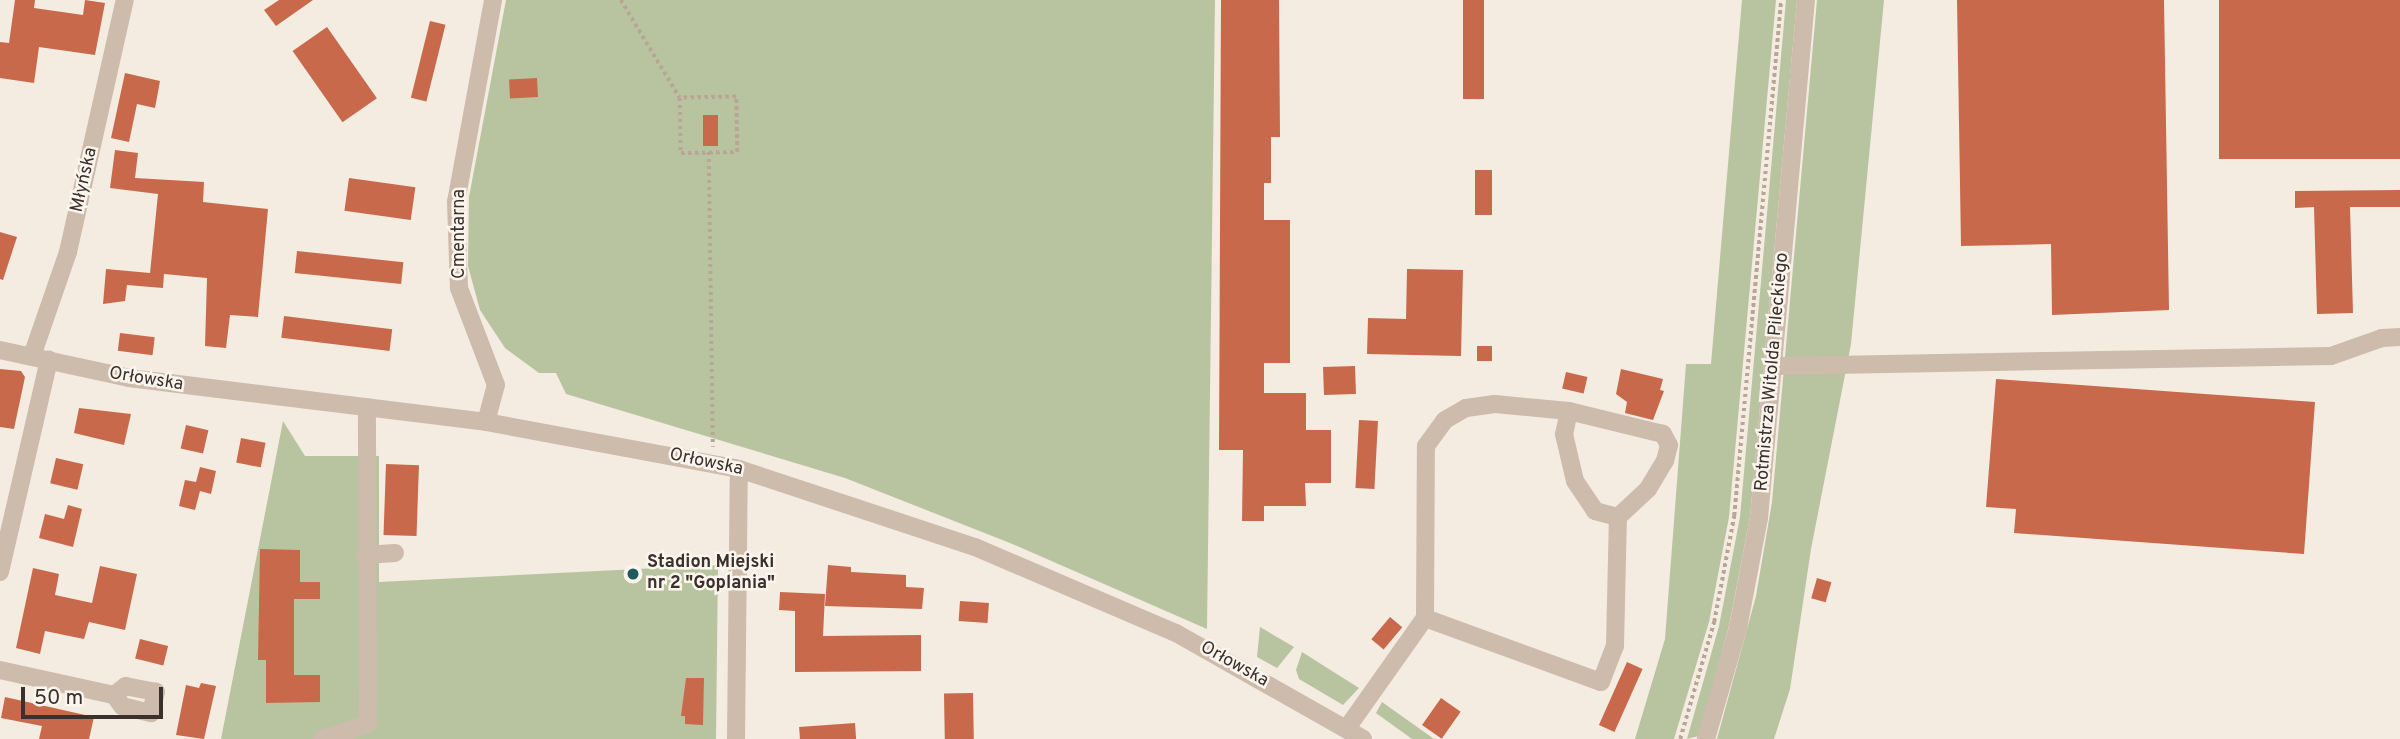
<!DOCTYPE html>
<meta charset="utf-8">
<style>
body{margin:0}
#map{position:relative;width:2400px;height:739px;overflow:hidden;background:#f4ebe1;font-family:Overpass,sans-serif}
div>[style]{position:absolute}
.green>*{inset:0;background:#b8c4a0}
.building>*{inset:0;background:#c8694b;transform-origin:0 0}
.path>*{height:3.5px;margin-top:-1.75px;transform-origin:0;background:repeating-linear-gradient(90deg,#b9a596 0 3.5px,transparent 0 7px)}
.minor>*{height:18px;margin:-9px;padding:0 9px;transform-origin:9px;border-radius:9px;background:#cdbbac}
.dots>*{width:19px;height:19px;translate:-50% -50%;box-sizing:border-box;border:4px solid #fbf5ee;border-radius:50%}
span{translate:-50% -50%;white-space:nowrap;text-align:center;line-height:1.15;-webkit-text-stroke:5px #fbf5ee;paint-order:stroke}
.street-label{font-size:18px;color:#3b302b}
.poi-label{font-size:18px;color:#3b302b;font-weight:700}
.left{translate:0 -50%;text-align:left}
.scale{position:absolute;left:21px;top:687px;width:142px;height:32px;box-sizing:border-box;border:4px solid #3b302b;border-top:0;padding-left:9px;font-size:21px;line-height:24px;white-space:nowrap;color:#3b302b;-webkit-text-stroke:5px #fbf5ee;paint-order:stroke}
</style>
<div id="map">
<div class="green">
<i style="clip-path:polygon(506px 0,1215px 0,1207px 629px,1010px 543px,845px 478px,566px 394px,556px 373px,539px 373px,505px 348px,480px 310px,468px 266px,469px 197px)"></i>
<i style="clip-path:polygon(1742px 0,1776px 0,1729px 517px,1709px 622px,1674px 739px,1635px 739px,1665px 639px,1686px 364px,1711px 364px)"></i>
<i style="clip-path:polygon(1786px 0,1797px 0,1750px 517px,1729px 626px,1699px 736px,1687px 739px,1719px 626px,1740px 517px)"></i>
<i style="clip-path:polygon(1817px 0,1884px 0,1851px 344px,1811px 549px,1790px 689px,1774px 739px,1717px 739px,1756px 596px,1772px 502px)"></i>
<i style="clip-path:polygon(283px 421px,305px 456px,379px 456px,379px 582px,718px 565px,716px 739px,221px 739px)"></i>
<i style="clip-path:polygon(1260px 627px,1294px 647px,1277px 668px,1257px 657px)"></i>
<i style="clip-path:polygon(1302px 652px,1359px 688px,1343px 705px,1299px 679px,1296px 670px)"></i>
<i style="clip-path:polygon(1382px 702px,1434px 739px,1412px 739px,1376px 713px)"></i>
</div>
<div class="building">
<i style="clip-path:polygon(15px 0,35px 0,34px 8px,83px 15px,85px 0,105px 3px,95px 55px,39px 47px,34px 83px,0 78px,0 42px,9px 43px)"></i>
<i style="clip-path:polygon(279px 0,313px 0,276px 26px,264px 10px)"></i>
<i style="clip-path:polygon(1221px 0,1279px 0,1280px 137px,1271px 137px,1271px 183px,1264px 183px,1264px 220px,1290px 220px,1290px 363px,1264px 363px,1264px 393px,1306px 393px,1306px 430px,1331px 430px,1331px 483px,1305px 483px,1306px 506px,1264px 506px,1264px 521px,1242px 521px,1243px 450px,1219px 450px)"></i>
<i style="left:1463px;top:0;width:21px;height:99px"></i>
<i style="clip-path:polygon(1957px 0,2164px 0,2169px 310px,2052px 315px,2051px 244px,1961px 246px)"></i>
<i style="left:2219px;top:0;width:181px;height:159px"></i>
<i style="left:430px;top:21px;width:16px;height:79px;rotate:14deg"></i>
<i style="left:327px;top:27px;width:87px;height:42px;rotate:55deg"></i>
<i style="clip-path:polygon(125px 73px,160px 81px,155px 108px,137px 104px,129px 142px,111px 138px)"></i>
<i style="left:537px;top:78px;width:19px;height:28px;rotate:87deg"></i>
<i style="left:718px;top:115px;width:31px;height:15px;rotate:90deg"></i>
<i style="clip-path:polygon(115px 150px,138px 153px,135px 178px,204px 182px,203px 202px,268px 209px,258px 317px,230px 315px,226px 348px,205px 346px,207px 278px,164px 274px,163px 288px,127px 285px,125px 301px,103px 304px,106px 269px,150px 273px,158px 194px,110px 188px)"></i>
<i style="left:1475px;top:170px;width:17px;height:45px"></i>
<i style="left:349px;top:178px;width:67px;height:33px;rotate:8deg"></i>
<i style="clip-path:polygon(2400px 190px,2400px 207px,2350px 207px,2353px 313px,2317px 314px,2314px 207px,2295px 208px,2295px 191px)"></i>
<i style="clip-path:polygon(0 232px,17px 237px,3px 280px,0 279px)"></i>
<i style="left:297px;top:251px;width:107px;height:22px;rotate:6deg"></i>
<i style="clip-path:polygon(1407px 269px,1463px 270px,1461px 356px,1367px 354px,1368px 318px,1406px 319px)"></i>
<i style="left:284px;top:316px;width:109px;height:22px;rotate:7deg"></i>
<i style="left:120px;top:333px;width:35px;height:18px;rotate:7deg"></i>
<i style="left:1477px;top:346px;width:15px;height:15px"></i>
<i style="left:1355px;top:366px;width:28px;height:32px;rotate:88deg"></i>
<i style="clip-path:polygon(0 369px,21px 371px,25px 377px,14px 429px,0 427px)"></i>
<i style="clip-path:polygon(1621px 369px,1663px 379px,1660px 390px,1664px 391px,1653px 420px,1625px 413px,1627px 402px,1616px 394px)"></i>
<i style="left:1566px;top:372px;width:22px;height:17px;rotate:13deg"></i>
<i style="clip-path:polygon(1996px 379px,2315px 402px,2304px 554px,2014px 533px,2016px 509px,1986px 507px)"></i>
<i style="clip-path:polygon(79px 408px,131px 414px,124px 445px,74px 433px)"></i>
<i style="left:1359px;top:420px;width:19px;height:68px;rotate:3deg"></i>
<i style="left:186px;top:425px;width:23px;height:24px;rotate:13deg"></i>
<i style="left:241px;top:438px;width:25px;height:25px;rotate:11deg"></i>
<i style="left:56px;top:458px;width:28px;height:26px;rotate:13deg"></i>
<i style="left:386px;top:464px;width:33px;height:71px;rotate:2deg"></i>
<i style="clip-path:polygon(200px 467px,216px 471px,211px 494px,200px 491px,195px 510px,179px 506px,185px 480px,196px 482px)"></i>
<i style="clip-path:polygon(68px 505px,82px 509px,73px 547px,39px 538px,45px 514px,64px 519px)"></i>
<i style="clip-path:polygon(260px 549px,300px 550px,300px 582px,320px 582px,320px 599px,294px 599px,294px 675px,320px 675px,320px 702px,266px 703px,266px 660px,258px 660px)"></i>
<i style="clip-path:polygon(828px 565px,851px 567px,851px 572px,906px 575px,906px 587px,924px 588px,922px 609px,825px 606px)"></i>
<i style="clip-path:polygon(100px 566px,137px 574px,125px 630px,89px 622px,84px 639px,45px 631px,40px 654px,16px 648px,33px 568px,59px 574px,55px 595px,92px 603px)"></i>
<i style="left:1817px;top:578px;width:15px;height:21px;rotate:16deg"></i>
<i style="clip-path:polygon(780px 592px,825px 594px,823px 636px,921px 635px,921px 671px,795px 672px,795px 611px,779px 610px)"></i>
<i style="left:960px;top:601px;width:29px;height:20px;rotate:4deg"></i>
<i style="left:1390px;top:617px;width:16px;height:29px;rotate:40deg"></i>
<i style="left:140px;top:639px;width:29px;height:20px;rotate:14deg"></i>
<i style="left:1627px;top:662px;width:17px;height:69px;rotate:24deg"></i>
<i style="clip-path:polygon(686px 678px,704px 678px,703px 725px,685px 724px,685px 716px,681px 716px)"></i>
<i style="clip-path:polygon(201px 683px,216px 686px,204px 739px,176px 735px,186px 685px,199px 688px)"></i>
<i style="left:973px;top:693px;width:46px;height:29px;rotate:89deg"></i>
<i style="clip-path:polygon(5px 697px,94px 717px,89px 739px,39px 739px,42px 726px,1px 718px)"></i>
<i style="left:1441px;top:698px;width:24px;height:33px;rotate:35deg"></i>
<i style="left:855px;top:723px;width:16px;height:56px;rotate:86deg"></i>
</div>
<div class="path">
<i style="left:621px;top:0;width:114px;rotate:59deg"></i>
<i style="left:680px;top:98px;width:55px;rotate:89deg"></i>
<i style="left:681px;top:153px;width:56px;rotate:-1deg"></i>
<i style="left:737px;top:152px;width:55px;rotate:-91deg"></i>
<i style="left:736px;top:97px;width:56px;rotate:179deg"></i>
<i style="left:709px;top:152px;width:295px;rotate:89.2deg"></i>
<i style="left:1680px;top:739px;width:122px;rotate:-73.8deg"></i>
<i style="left:1714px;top:622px;width:108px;rotate:-79.3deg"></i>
<i style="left:1734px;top:516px;width:518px;rotate:-84.8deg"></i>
</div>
<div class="minor">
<i style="left:0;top:350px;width:132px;rotate:12.2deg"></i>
<i style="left:129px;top:378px;width:360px;rotate:7deg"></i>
<i style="left:486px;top:422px;width:257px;rotate:10.5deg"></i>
<i style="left:739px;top:469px;width:249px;rotate:18.3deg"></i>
<i style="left:975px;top:547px;width:219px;rotate:23.2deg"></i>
<i style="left:1176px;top:633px;width:215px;rotate:29.5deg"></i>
<i style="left:32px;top:356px;width:110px;rotate:-70.9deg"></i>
<i style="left:68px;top:252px;width:258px;rotate:-77.3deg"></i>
<i style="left:1774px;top:366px;width:557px;rotate:-1.03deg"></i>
<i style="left:2331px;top:356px;width:54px;rotate:-19.4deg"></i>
<i style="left:2382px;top:338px;width:18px;rotate:-3deg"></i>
<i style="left:486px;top:422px;width:38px;rotate:-75deg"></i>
<i style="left:496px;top:385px;width:104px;rotate:-110.9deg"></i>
<i style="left:459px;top:288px;width:86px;rotate:-92deg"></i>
<i style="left:456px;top:202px;width:205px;rotate:-79.6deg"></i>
<i style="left:365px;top:555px;width:30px;rotate:-4deg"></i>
<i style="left:0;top:572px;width:218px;rotate:-77deg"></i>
<i style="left:1425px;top:618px;width:187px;rotate:20deg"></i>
<i style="left:1601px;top:682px;width:39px;rotate:-69deg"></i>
<i style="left:1615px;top:646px;width:129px;rotate:-88.7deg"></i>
<i style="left:0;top:670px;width:117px;rotate:12.4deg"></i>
<i style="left:114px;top:695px;width:14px;rotate:54deg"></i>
<i style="left:122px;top:706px;width:30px;rotate:14deg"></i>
<i style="left:151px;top:713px;width:22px;rotate:-77deg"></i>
<i style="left:156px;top:692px;width:31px;rotate:-169deg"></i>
<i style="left:126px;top:686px;width:15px;rotate:143deg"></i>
<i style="left:1347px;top:728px;width:135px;rotate:-54.7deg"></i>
<i style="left:1425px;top:618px;width:172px;rotate:-89.7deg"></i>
<i style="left:1426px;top:446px;width:32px;rotate:-54deg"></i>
<i style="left:1445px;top:420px;width:24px;rotate:-30deg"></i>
<i style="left:1466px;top:408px;width:29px;rotate:-8deg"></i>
<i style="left:1495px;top:404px;width:74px;rotate:5.4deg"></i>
<i style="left:1569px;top:411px;width:24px;rotate:102deg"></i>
<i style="left:1564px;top:434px;width:48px;rotate:76.8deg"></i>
<i style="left:1575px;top:481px;width:36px;rotate:56deg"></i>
<i style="left:1595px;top:511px;width:24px;rotate:15deg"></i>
<i style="left:1618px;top:517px;width:41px;rotate:-43deg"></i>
<i style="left:1648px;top:489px;width:33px;rotate:-59deg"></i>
<i style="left:1665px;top:461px;width:16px;rotate:-76deg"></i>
<i style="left:1669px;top:445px;width:13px;rotate:-119deg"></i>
<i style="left:1663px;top:434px;width:97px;rotate:-166.3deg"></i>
<i style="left:322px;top:739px;width:48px;rotate:-18.1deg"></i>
<i style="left:368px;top:724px;width:317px;rotate:-90.2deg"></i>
<i style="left:736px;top:739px;width:270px;rotate:-89.4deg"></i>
<i style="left:1706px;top:739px;width:116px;rotate:-73.9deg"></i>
<i style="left:1738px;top:628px;width:112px;rotate:-79.2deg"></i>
<i style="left:1759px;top:518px;width:520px;rotate:-84.82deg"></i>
</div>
<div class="dots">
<i style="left:633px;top:574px;background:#1f5a5e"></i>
</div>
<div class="street-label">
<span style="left:85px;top:180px;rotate:-77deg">Młyńska</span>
<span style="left:460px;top:234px;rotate:-90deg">Cmentarna</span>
<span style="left:1773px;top:372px;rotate:-85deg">Rotmistrza Witolda Pileckiego</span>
<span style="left:146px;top:380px;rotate:9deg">Orłowska</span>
<span style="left:706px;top:463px;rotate:12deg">Orłowska</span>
<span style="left:1234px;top:665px;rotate:29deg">Orłowska</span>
</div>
<div class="poi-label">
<span class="left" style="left:647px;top:574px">Stadion Miejski<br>nr 2 "Goplania"</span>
</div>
<div class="scale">50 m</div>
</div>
